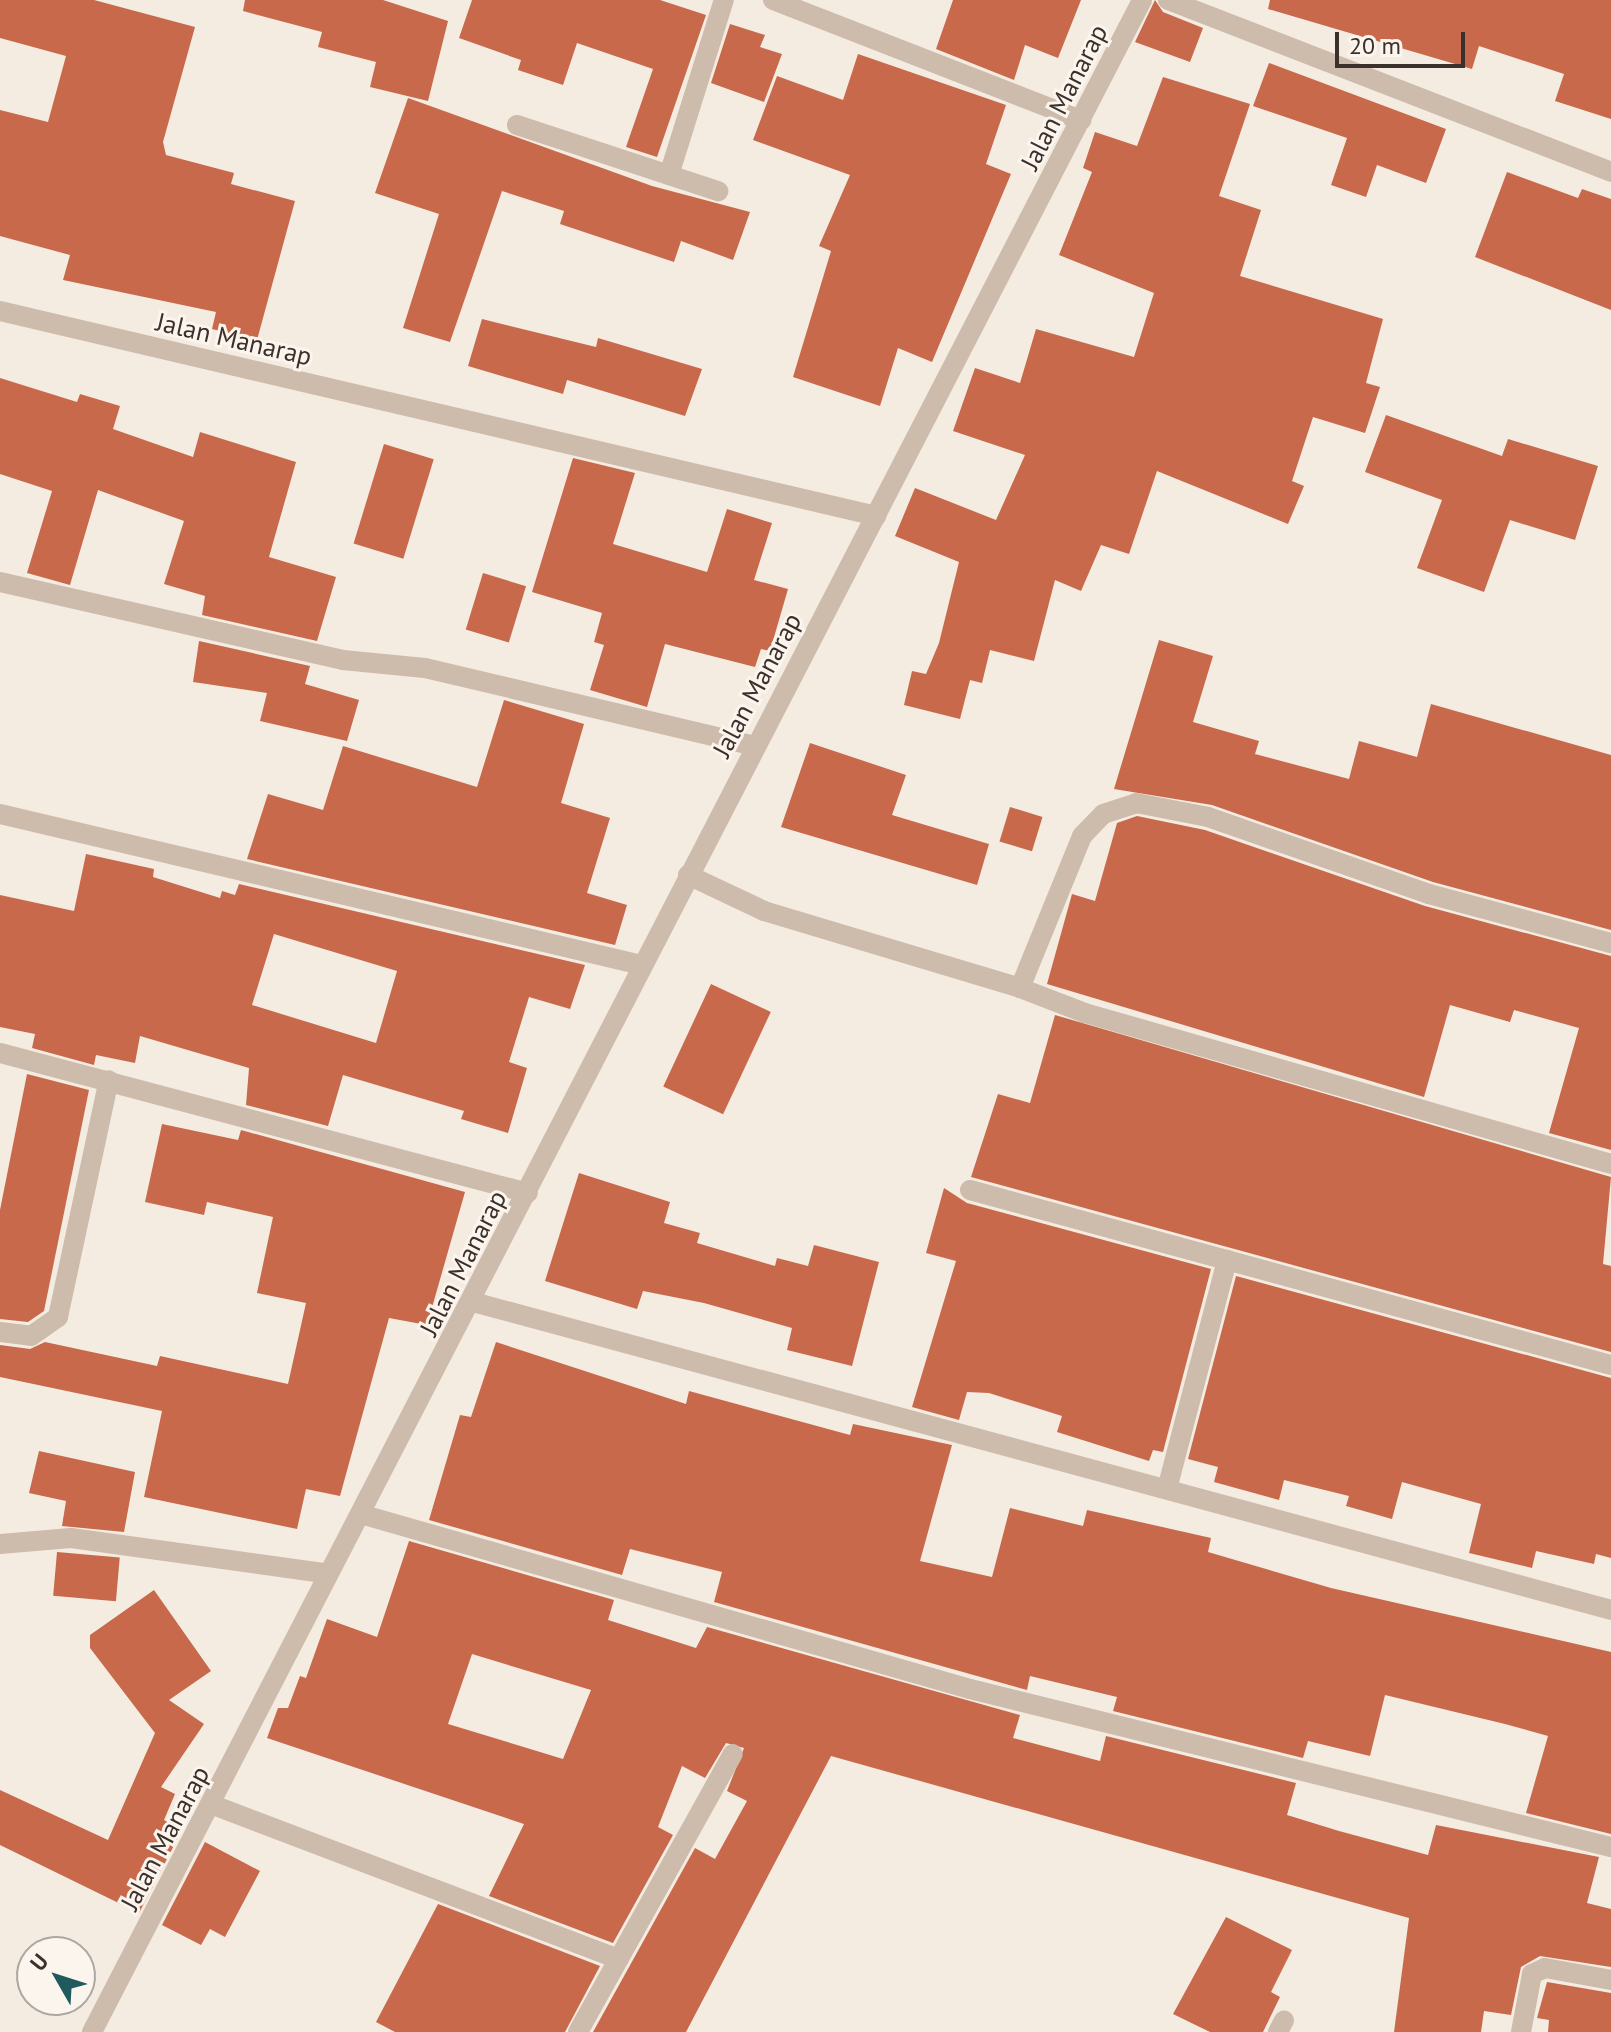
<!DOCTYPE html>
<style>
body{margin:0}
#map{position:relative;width:1611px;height:2032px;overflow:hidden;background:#f4ebe1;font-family:"PT Sans",sans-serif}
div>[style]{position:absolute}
.building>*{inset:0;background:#c8694b;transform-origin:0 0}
.minor>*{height:20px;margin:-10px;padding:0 10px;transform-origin:10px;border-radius:10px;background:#cdbbac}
span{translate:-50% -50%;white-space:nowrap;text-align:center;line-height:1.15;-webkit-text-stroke:6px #fbf5ee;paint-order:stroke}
.street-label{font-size:26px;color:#3b302b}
.north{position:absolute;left:16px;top:1936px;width:80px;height:80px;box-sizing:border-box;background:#fbf5ee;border:2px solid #aea6a0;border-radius:50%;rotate:309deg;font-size:22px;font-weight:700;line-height:32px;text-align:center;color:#3b302b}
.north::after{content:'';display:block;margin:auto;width:28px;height:36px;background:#1f5a5e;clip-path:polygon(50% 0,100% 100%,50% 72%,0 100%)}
.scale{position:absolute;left:1335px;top:32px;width:130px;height:36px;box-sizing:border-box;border:4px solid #3b302b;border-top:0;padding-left:10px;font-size:24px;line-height:28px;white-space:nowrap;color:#3b302b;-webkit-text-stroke:6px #fbf5ee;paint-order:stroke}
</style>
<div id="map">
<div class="building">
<i style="clip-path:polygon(0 0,94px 0,195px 27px,163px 142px,166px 155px,234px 173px,231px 184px,295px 201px,257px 340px,212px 329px,216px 312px,63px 280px,70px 255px,0 236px,0 110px,48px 122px,66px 56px,0 38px)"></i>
<i style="clip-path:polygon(245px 0,383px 0,448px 21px,428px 101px,370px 87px,376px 62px,318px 47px,322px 32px,243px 11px)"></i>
<i style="clip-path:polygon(472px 0,660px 0,706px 15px,657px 157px,626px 147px,653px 69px,577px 43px,563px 85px,518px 70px,521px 60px,459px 38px)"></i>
<i style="clip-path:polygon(953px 0,1081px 0,1058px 58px,1025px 45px,1014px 80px,936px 49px)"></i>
<i style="clip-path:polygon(1155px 0,1163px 12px,1203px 28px,1190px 62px,1135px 42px)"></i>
<i style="clip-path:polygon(1270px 0,1611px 0,1611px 119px,1555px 101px,1564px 74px,1479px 46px,1472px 69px,1268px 9px)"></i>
<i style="clip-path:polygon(730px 24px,765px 35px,760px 47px,782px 54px,764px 102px,711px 83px)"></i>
<i style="clip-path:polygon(858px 54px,1006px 105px,986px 164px,1011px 174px,932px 362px,898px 348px,880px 406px,793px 377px,831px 251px,819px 246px,850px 175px,753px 140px,777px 76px,843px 100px)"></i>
<i style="clip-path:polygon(1269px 63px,1446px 129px,1426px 183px,1377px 165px,1366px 197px,1331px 185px,1347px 138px,1253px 106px)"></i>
<i style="clip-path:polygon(1163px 77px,1250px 104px,1219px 196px,1261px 210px,1240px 276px,1383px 319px,1366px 383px,1380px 387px,1365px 433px,1313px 417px,1292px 481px,1304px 486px,1288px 524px,1157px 471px,1129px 554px,1101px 545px,1081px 591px,1055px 580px,1034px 661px,990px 650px,982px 683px,970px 680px,960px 719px,904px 705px,912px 671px,926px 674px,939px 643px,959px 562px,895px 536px,915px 488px,996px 520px,1025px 455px,953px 431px,975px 368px,1020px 383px,1036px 329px,1134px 357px,1154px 293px,1059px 255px,1092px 172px,1083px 168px,1095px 132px,1137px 146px)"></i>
<i style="clip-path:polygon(408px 98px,652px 186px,750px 212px,733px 260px,681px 241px,674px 262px,560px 224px,564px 211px,502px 191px,450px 342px,403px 328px,439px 214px,375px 193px)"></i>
<i style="clip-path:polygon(1507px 172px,1578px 198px,1582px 189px,1611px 199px,1611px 310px,1475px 257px)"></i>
<i style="clip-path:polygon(482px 319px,596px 347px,598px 338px,702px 369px,685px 416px,567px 380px,563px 394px,468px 366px)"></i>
<i style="clip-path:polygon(0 378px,77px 402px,80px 394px,120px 406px,113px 429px,193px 457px,200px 432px,296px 462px,269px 557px,336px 577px,317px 641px,202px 615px,205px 596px,164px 584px,184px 521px,98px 490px,70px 585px,27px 573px,52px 491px,0 474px)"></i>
<i style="clip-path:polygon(1386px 415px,1502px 456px,1508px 439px,1598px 466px,1575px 540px,1510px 520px,1484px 592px,1417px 568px,1442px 500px,1365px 472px)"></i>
<i style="left:384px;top:444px;width:52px;height:104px;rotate:17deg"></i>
<i style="clip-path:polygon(573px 458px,635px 473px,613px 544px,707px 572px,727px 509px,772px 523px,754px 580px,788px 589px,770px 651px,761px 649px,755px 667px,665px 644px,647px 707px,590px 690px,604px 645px,594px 642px,602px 613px,532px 592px)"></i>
<i style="left:483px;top:573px;width:45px;height:59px;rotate:17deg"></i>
<i style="clip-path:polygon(1159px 640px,1213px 656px,1193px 722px,1259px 741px,1255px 754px,1349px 779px,1359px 741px,1417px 757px,1431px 704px,1611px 755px,1611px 930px,1433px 882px,1212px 805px,1114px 789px)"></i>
<i style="clip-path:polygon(199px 641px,310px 666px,305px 684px,359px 700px,347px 741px,260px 721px,267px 693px,193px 682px)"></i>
<i style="clip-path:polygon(504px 700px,584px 724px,561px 803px,610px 818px,587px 893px,627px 905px,615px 945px,247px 859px,268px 794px,323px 810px,343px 746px,477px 787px)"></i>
<i style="clip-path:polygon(810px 743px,906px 775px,892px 815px,989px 844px,977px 885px,781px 827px)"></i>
<i style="left:1010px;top:807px;width:34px;height:36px;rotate:17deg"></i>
<i style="clip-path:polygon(1137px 816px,1205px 830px,1425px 906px,1611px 956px,1611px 1150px,1549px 1133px,1579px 1028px,1514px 1010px,1510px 1022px,1450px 1005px,1424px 1097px,1047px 984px,1072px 894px,1095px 901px,1117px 823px)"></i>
<i style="clip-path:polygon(evenodd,86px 854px,154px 869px,153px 877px,220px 898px,222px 891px,235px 895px,239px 884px,585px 965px,570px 1009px,529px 997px,509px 1062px,527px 1068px,508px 1133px,461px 1119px,464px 1111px,343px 1075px,328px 1126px,246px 1105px,249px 1068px,140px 1036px,135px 1063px,96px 1055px,94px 1065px,32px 1048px,35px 1034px,0 1027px,0 895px,74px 911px,86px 854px,274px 934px,397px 971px,376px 1043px,252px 1005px,274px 934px)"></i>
<i style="left:711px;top:984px;width:66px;height:113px;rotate:25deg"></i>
<i style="clip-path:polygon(1055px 1015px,1611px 1177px,1603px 1264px,1611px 1266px,1611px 1352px,971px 1177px,998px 1094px,1030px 1103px)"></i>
<i style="clip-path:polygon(27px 1074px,89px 1090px,44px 1311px,28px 1322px,0 1319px,0 1210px)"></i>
<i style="clip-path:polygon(162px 1124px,238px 1140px,241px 1130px,465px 1192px,427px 1325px,389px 1318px,340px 1496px,306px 1489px,297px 1529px,144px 1497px,162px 1411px,0 1377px,0 1345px,30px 1349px,45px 1342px,157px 1366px,160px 1356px,288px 1384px,306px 1303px,257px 1293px,273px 1217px,207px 1202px,204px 1215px,145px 1202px)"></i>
<i style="clip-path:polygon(579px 1173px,670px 1202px,664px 1223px,700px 1233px,697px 1243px,775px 1266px,777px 1258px,808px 1266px,814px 1245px,879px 1262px,852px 1366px,787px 1350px,792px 1328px,704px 1303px,643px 1291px,637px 1309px,545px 1281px)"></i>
<i style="clip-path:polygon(944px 1188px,967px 1203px,1211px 1269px,1163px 1452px,1153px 1450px,1149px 1461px,1057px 1432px,1062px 1416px,989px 1393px,967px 1392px,959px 1420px,912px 1407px,956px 1261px,926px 1253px)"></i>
<i style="clip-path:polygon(1236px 1276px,1611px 1378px,1611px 1558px,1596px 1554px,1594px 1564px,1536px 1551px,1532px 1568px,1469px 1553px,1481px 1504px,1402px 1482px,1392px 1519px,1346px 1506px,1349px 1496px,1284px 1480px,1279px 1500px,1214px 1482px,1218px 1467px,1188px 1459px)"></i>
<i style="clip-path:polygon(496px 1342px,686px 1404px,689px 1391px,850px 1435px,853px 1424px,952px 1445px,920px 1561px,992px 1577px,1010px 1508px,1083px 1526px,1087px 1510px,1211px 1538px,1208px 1552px,1331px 1588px,1611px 1652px,1611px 1834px,1526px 1813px,1548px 1736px,1505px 1724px,1385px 1695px,1370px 1756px,1308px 1741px,1303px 1758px,1113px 1711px,1117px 1697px,1030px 1676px,1027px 1690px,714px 1602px,722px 1572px,630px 1549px,622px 1575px,429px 1520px,460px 1415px,471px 1417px)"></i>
<i style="clip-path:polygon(39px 1451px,135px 1472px,124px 1532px,62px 1526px,66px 1501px,29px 1493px)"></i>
<i style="clip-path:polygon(evenodd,409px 1541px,614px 1600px,608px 1620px,696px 1648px,707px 1627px,1020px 1715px,1013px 1738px,1100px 1761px,1106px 1736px,1296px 1783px,1287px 1815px,1339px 1831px,1428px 1855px,1436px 1825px,1599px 1857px,1587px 1903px,1611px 1909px,1611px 1967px,1540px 1956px,1521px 1967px,1511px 2015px,1484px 2011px,1481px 2032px,1394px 2032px,1409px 1918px,831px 1756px,686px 2032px,593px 2032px,695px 1848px,715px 1859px,747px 1801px,727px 1791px,744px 1748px,726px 1743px,705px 1778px,682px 1766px,658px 1827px,673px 1835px,613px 1943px,489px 1896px,524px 1824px,267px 1738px,278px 1708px,288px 1708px,300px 1676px,306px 1678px,327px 1619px,377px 1637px,409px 1541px,472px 1654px,591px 1690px,563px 1759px,448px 1724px,472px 1654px)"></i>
<i style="left:57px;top:1552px;width:63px;height:44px;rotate:5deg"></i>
<i style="clip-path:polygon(154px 1590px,211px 1671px,169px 1700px,204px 1724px,161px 1787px,175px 1794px,164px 1820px,182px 1830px,139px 1913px,0 1845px,0 1790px,108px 1840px,155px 1733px,90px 1648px,90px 1635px)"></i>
<i style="clip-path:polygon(205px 1842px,260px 1871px,225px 1937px,210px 1929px,201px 1945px,162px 1925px)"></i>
<i style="clip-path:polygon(438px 1904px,600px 1966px,565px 2032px,395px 2032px,376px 2022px)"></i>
<i style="clip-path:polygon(1226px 1917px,1292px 1950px,1271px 1992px,1280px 1997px,1263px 2032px,1210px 2032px,1173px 2014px)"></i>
<i style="clip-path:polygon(1547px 1982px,1611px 1993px,1611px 2032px,1548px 2032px,1549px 2020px,1537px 2018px)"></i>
</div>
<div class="minor">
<i style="left:773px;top:0;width:331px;rotate:21.3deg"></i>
<i style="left:1168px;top:0;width:475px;rotate:21.2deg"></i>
<i style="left:517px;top:125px;width:212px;rotate:18.2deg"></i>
<i style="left:669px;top:175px;width:183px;rotate:-72.6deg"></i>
<i style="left:0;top:311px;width:900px;rotate:13.17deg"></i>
<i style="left:0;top:582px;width:352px;rotate:12.8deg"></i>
<i style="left:343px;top:660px;width:82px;rotate:5.6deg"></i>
<i style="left:425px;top:668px;width:338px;rotate:13.3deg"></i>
<i style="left:0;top:814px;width:660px;rotate:13.24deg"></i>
<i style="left:688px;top:875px;width:84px;rotate:25.3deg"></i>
<i style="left:764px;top:911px;width:267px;rotate:16.7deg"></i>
<i style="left:1020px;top:988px;width:164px;rotate:-67.8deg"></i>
<i style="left:1082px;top:836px;width:30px;rotate:-46deg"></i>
<i style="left:1103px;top:814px;width:35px;rotate:-18deg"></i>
<i style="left:1136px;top:803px;width:73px;rotate:11deg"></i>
<i style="left:1208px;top:817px;width:234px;rotate:19.2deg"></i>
<i style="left:1429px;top:894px;width:188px;rotate:15.1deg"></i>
<i style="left:1020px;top:988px;width:70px;rotate:21deg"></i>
<i style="left:1085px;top:1013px;width:547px;rotate:16.02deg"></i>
<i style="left:0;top:1053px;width:546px;rotate:14.85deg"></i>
<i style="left:970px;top:1190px;width:664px;rotate:15.27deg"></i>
<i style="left:473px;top:1302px;width:1179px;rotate:15.14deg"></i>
<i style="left:0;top:1332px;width:31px;rotate:7deg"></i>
<i style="left:31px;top:1336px;width:33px;rotate:-35deg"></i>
<i style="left:58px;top:1317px;width:242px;rotate:-77.9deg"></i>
<i style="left:1167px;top:1489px;width:237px;rotate:-75.3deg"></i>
<i style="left:364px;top:1515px;width:630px;rotate:16.02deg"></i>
<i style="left:970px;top:1689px;width:660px;rotate:13.85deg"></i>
<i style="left:0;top:1544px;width:71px;rotate:-4.8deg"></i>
<i style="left:71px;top:1538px;width:260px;rotate:7.9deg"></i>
<i style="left:213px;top:1805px;width:434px;rotate:20.8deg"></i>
<i style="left:92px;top:2032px;width:2287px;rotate:-62.67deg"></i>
<i style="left:578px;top:2032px;width:318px;rotate:-60.9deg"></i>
<i style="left:1278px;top:2032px;width:13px;rotate:-63deg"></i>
<i style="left:1521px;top:2032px;width:59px;rotate:-79.3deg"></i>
<i style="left:1532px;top:1974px;width:14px;rotate:-25deg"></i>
<i style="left:1545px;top:1968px;width:67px;rotate:10.3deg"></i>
</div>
<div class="street-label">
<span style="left:1064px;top:97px;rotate:-63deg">Jalan Manarap</span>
<span style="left:234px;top:339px;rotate:13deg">Jalan Manarap</span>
<span style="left:757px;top:685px;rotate:-62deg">Jalan Manarap</span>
<span style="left:463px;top:1263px;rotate:-63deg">Jalan Manarap</span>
<span style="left:165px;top:1838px;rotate:-62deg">Jalan Manarap</span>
</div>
<div class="north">U</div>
<div class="scale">20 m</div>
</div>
